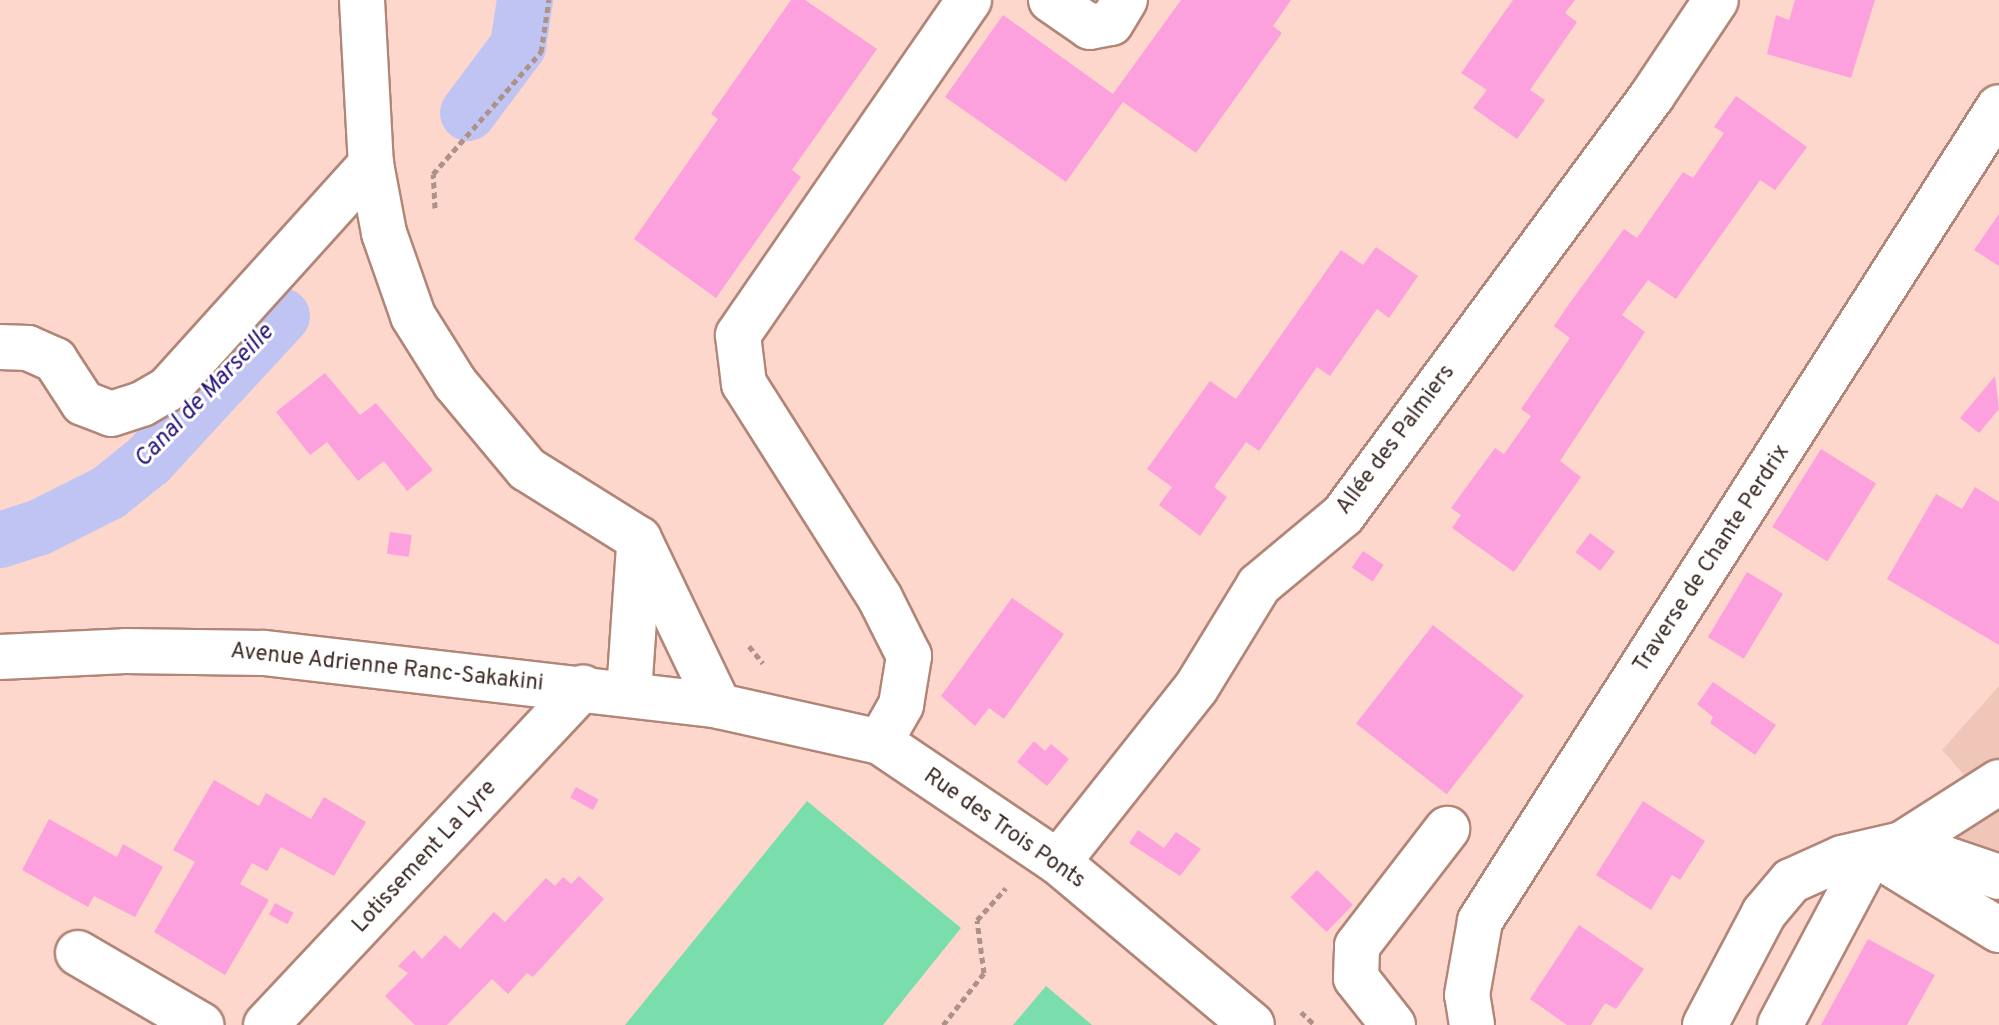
<!DOCTYPE html>
<meta charset="utf-8">
<style>
body{margin:0}
#map{position:relative;width:1999px;height:1025px;overflow:hidden;background:#fdd7cb;font-family:Overpass,sans-serif}
div>[style]{position:absolute}
.built>*{inset:0;background:#f0c6b8}
.green>*{inset:0;background:#79deab}
.canal>*{height:56px;margin:-28px;padding:0 28px;transform-origin:28px;border-radius:28px;background:#bfc4f3}
.building>*{inset:0;background:#fca1de;transform-origin:0 0}
.path>*{height:5px;margin-top:-2.5px;transform-origin:0;background:repeating-linear-gradient(90deg,#ae9187 0 6px,transparent 0 10px)}
.roads{filter:drop-shadow(2px 0 #b18678) drop-shadow(-2px 0 #b18678) drop-shadow(0 2px #b18678) drop-shadow(0 -2px #b18678)}
.minor>*{height:44px;margin:-22px;padding:0 22px;transform-origin:22px;border-radius:22px;background:#fff}
span{translate:-50% -50%;white-space:nowrap;text-align:center;line-height:1.15;-webkit-text-stroke:6px #fff;paint-order:stroke}
.street-label{font-size:22px;color:#3c2a24}
.water-label{font-size:24px;color:#271578;font-style:italic}
</style>
<div id="map">
<div class="built">
<i style="clip-path:polygon(1999px 686px,1999px 903px,1976px 883px,1945px 842px,1983px 796px,1942px 750px)"></i>
</div>
<div class="green">
<i style="clip-path:polygon(807px 801px,961px 928px,883px 1025px,625px 1025px)"></i>
<i style="clip-path:polygon(1046px 986px,1092px 1025px,1013px 1025px)"></i>
</div>
<div class="canal">
<i style="left:468px;top:113px;width:84px;rotate:-53.3deg"></i>
<i style="left:518px;top:46px;width:47px;rotate:-81.3deg"></i>
<i style="left:0;top:540px;width:40px;rotate:-18deg"></i>
<i style="left:38px;top:528px;width:78px;rotate:-26.6deg"></i>
<i style="left:108px;top:493px;width:53px;rotate:-38.8deg"></i>
<i style="left:149px;top:460px;width:196px;rotate:-47.3deg"></i>
</div>
<div class="building">
<i style="clip-path:polygon(791px 0,805px 0,877px 49px,792px 170px,801px 177px,716px 298px,634px 239px,718px 119px,711px 114px)"></i>
<i style="clip-path:polygon(1181px 0,1291px 0,1273px 26px,1282px 33px,1196px 153px,1123px 102px,1066px 182px,945px 97px,1003px 15px,1113px 94px)"></i>
<i style="clip-path:polygon(1513px 0,1575px 0,1565px 13px,1577px 22px,1530px 90px,1545px 100px,1517px 139px,1473px 108px,1487px 90px,1461px 73px)"></i>
<i style="clip-path:polygon(1795px 0,1875px 0,1851px 78px,1767px 54px,1776px 15px,1789px 20px)"></i>
<i style="clip-path:polygon(1736px 96px,1807px 147px,1775px 190px,1760px 180px,1676px 299px,1648px 280px,1622px 315px,1645px 332px,1560px 461px,1581px 477px,1514px 572px,1452px 528px,1461px 515px,1451px 508px,1495px 448px,1504px 454px,1531px 416px,1521px 409px,1570px 338px,1554px 326px,1569px 304px,1624px 229px,1637px 238px,1683px 172px,1693px 178px,1724px 133px,1714px 127px)"></i>
<i style="clip-path:polygon(1999px 214px,1999px 266px,1974px 250px)"></i>
<i style="clip-path:polygon(1376px 247px,1418px 276px,1389px 318px,1377px 309px,1330px 376px,1317px 367px,1259px 451px,1246px 442px,1214px 487px,1227px 497px,1200px 536px,1159px 505px,1172px 487px,1147px 469px,1210px 381px,1236px 399px,1341px 250px,1363px 265px)"></i>
<i style="clip-path:polygon(325px 373px,360px 415px,376px 403px,433px 470px,407px 491px,384px 461px,358px 481px,327px 442px,310px 455px,276px 412px)"></i>
<i style="clip-path:polygon(1995px 376px,1999px 409px,1979px 433px,1960px 418px)"></i>
<i style="left:1821px;top:449px;width:65px;height:92px;rotate:32deg"></i>
<i style="clip-path:polygon(1975px 487px,1999px 502px,1999px 645px,1887px 579px,1936px 494px,1962px 509px)"></i>
<i style="left:390px;top:532px;width:22px;height:22px;rotate:8deg"></i>
<i style="left:1590px;top:533px;width:31px;height:24px;rotate:37deg"></i>
<i style="left:1363px;top:551px;width:25px;height:20px;rotate:34deg"></i>
<i style="left:1747px;top:572px;width:42px;height:76px;rotate:31deg"></i>
<i style="clip-path:polygon(1012px 598px,1064px 634px,1004px 719px,989px 708px,975px 726px,941px 696px)"></i>
<i style="left:1433px;top:625px;width:115px;height:125px;rotate:38deg"></i>
<i style="clip-path:polygon(1713px 682px,1776px 725px,1755px 755px,1710px 723px,1713px 717px,1697px 704px)"></i>
<i style="clip-path:polygon(1034px 741px,1045px 751px,1051px 744px,1069px 759px,1047px 786px,1017px 762px)"></i>
<i style="clip-path:polygon(214px 780px,259px 806px,266px 793px,311px 819px,324px 797px,366px 822px,334px 876px,281px 847px,267px 871px,252px 863px,240px 884px,269px 900px,225px 975px,154px 932px,195px 862px,173px 850px)"></i>
<i style="left:576px;top:787px;width:26px;height:12px;rotate:29deg"></i>
<i style="clip-path:polygon(1643px 801px,1705px 841px,1680px 880px,1672px 875px,1651px 910px,1596px 875px)"></i>
<i style="clip-path:polygon(49px 819px,117px 857px,123px 844px,163px 867px,135px 917px,94px 896px,88px 907px,22px 870px)"></i>
<i style="clip-path:polygon(1138px 830px,1164px 848px,1176px 832px,1201px 849px,1180px 876px,1129px 843px)"></i>
<i style="left:1317px;top:870px;width:50px;height:38px;rotate:44deg"></i>
<i style="clip-path:polygon(579px 876px,604px 899px,533px 977px,527px 973px,508px 994px,492px 979px,447px 1025px,415px 1025px,385px 996px,408px 973px,398px 966px,414px 950px,422px 959px,445px 935px,460px 949px,494px 912px,505px 922px,546px 878px,555px 886px,563px 877px,571px 884px)"></i>
<i style="left:275px;top:903px;width:21px;height:13px;rotate:28deg"></i>
<i style="clip-path:polygon(1579px 925px,1644px 969px,1616px 1009px,1605px 1003px,1591px 1025px,1567px 1025px,1530px 999px)"></i>
<i style="clip-path:polygon(1868px 939px,1935px 975px,1907px 1025px,1821px 1025px)"></i>
</div>
<div class="path">
<i style="left:435px;top:208px;width:34px;rotate:-93deg"></i>
<i style="left:433px;top:174px;width:163px;rotate:-48.5deg"></i>
<i style="left:541px;top:52px;width:53px;rotate:-81.3deg"></i>
<i style="left:749px;top:646px;width:22px;rotate:51deg"></i>
<i style="left:1301px;top:1012px;width:19px;rotate:43deg"></i>
<i style="left:943px;top:1025px;width:66px;rotate:-51.7deg"></i>
<i style="left:984px;top:973px;width:53px;rotate:-97.5deg"></i>
<i style="left:977px;top:920px;width:43px;rotate:-47.8deg"></i>
</div>
<div class="roads">
<div class="minor">
<i style="left:362px;top:0;width:164px;rotate:86.9deg"></i>
<i style="left:371px;top:164px;width:70px;rotate:79.3deg"></i>
<i style="left:384px;top:233px;width:88px;rotate:70.7deg"></i>
<i style="left:413px;top:316px;width:79px;rotate:57.9deg"></i>
<i style="left:455px;top:383px;width:112px;rotate:50.1deg"></i>
<i style="left:527px;top:469px;width:132px;rotate:32deg"></i>
<i style="left:639px;top:539px;width:185px;rotate:64.4deg"></i>
<i style="left:1051px;top:0;width:47px;rotate:34.7deg"></i>
<i style="left:1090px;top:27px;width:21px;rotate:-11deg"></i>
<i style="left:1111px;top:23px;width:27px;rotate:-59deg"></i>
<i style="left:0;top:347px;width:28px;rotate:2deg"></i>
<i style="left:28px;top:348px;width:30px;rotate:24deg"></i>
<i style="left:55px;top:360px;width:51px;rotate:56.9deg"></i>
<i style="left:83px;top:403px;width:30px;rotate:21deg"></i>
<i style="left:111px;top:414px;width:33px;rotate:-18deg"></i>
<i style="left:142px;top:404px;width:30px;rotate:-30deg"></i>
<i style="left:168px;top:389px;width:303px;rotate:-47.9deg"></i>
<i style="left:0;top:657px;width:125px;rotate:-2.7deg"></i>
<i style="left:125px;top:651px;width:139px;rotate:0.8deg"></i>
<i style="left:264px;top:653px;width:458px;rotate:6.6deg"></i>
<i style="left:719px;top:706px;width:165px;rotate:12.6deg"></i>
<i style="left:880px;top:742px;width:215px;rotate:34deg"></i>
<i style="left:1058px;top:862px;width:253px;rotate:40deg"></i>
<i style="left:629px;top:693px;width:148px;rotate:-86.1deg"></i>
<i style="left:880px;top:742px;width:43px;rotate:-60.4deg"></i>
<i style="left:901px;top:705px;width:50px;rotate:-80.7deg"></i>
<i style="left:909px;top:656px;width:65px;rotate:-116.6deg"></i>
<i style="left:880px;top:598px;width:254px;rotate:-122.4deg"></i>
<i style="left:744px;top:384px;width:49px;rotate:-97deg"></i>
<i style="left:738px;top:335px;width:407px;rotate:-55.4deg"></i>
<i style="left:1902px;top:844px;width:102px;rotate:18.8deg"></i>
<i style="left:1872px;top:852px;width:149px;rotate:31.6deg"></i>
<i style="left:1058px;top:862px;width:222px;rotate:-51.6deg"></i>
<i style="left:1196px;top:688px;width:121px;rotate:-58.5deg"></i>
<i style="left:1259px;top:585px;width:109px;rotate:-39.8deg"></i>
<i style="left:1343px;top:515px;width:521px;rotate:-53.59deg"></i>
<i style="left:1652px;top:96px;width:115px;rotate:-56.3deg"></i>
<i style="left:78px;top:953px;width:143px;rotate:30.3deg"></i>
<i style="left:266px;top:1025px;width:463px;rotate:-46.8deg"></i>
<i style="left:1393px;top:1025px;width:60px;rotate:-128.2deg"></i>
<i style="left:1356px;top:978px;width:32px;rotate:-88deg"></i>
<i style="left:1357px;top:946px;width:148px;rotate:-52.4deg"></i>
<i style="left:1472px;top:1025px;width:30px;rotate:-99deg"></i>
<i style="left:1467px;top:995px;width:75px;rotate:-80deg"></i>
<i style="left:1480px;top:921px;width:965px;rotate:-57.48deg"></i>
<i style="left:1705px;top:1025px;width:127px;rotate:-62.2deg"></i>
<i style="left:1764px;top:913px;width:42px;rotate:-49.8deg"></i>
<i style="left:1791px;top:881px;width:56px;rotate:-24.3deg"></i>
<i style="left:1842px;top:858px;width:62px;rotate:-13.1deg"></i>
<i style="left:1902px;top:844px;width:115px;rotate:-32.6deg"></i>
<i style="left:1780px;top:1025px;width:196px;rotate:-62deg"></i>
</div>
</div>
<div class="street-label">
<span style="left:1396px;top:440px;rotate:-53deg">Allée des Palmiers</span>
<span style="left:1712px;top:559px;rotate:-57deg">Traverse de Chante Perdrix</span>
<span style="left:387px;top:668px;rotate:6deg">Avenue Adrienne Ranc-Sakakini</span>
<span style="left:1004px;top:829px;rotate:35deg">Rue des Trois Ponts</span>
<span style="left:425px;top:857px;rotate:-47deg">Lotissement La Lyre</span>
</div>
<div class="water-label">
<span style="left:205px;top:397px;rotate:-46deg">Canal de Marseille</span>
</div>
</div>
